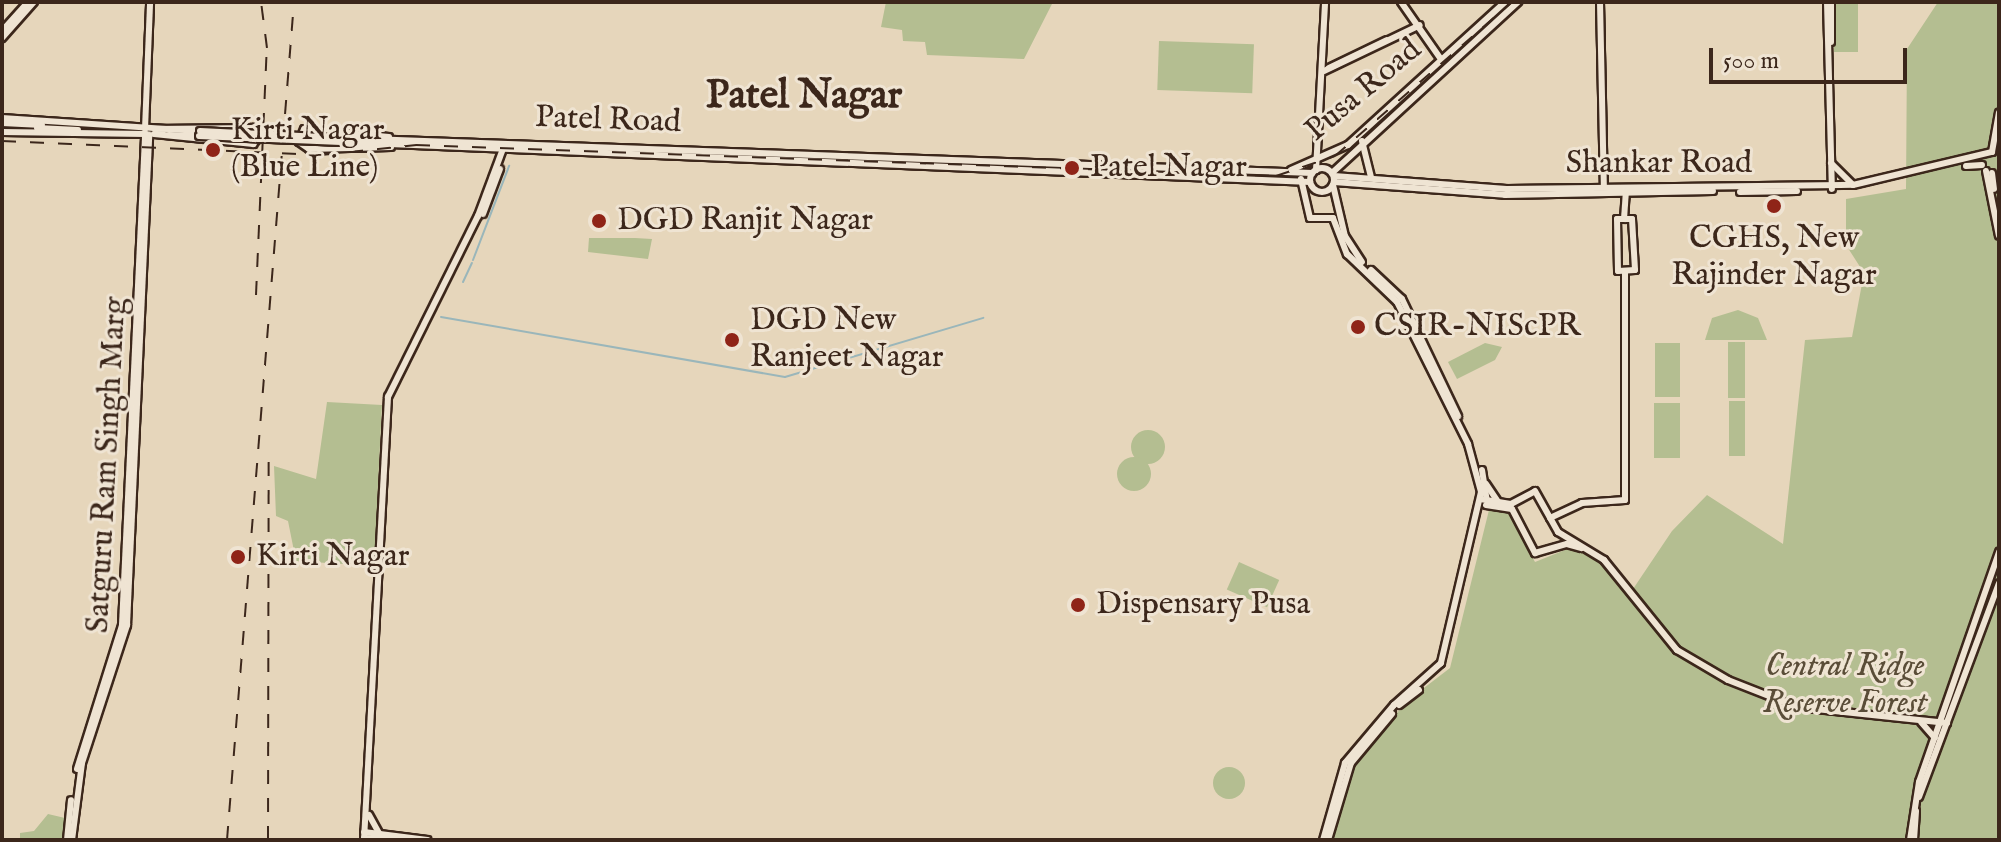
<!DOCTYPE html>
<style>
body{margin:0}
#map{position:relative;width:2001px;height:842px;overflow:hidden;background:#e6d6bb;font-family:"IM FELL English",serif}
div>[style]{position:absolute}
.green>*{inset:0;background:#b4be91;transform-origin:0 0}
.round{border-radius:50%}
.stream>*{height:2px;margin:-1px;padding:0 1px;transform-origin:1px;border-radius:1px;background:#9ab6ba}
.roads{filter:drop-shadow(2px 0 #3c271b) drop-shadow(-2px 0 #3c271b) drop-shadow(0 2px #3c271b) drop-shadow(0 -2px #3c271b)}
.secondary>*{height:6px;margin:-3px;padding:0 3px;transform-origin:3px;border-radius:3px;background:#efe4d3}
.secondary>.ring{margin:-3px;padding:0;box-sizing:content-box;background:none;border:6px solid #efe4d3;border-radius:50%}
.rail>*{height:2px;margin-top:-1px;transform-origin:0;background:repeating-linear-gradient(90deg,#3c271b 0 14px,transparent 0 28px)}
.bridges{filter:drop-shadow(2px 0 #3c271b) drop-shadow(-2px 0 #3c271b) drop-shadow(0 2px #3c271b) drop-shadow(0 -2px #3c271b)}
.secondary-bridge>*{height:6px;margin:-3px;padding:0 3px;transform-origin:3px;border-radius:3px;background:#efe4d3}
.dots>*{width:22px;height:22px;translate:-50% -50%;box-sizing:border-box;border:4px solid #efe4d3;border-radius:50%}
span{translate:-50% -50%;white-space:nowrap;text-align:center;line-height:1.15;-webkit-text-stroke:6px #efe4d3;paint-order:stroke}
.street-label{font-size:32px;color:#3c271b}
.poi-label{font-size:32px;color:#3c271b}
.left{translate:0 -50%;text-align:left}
.park-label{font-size:32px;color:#5a4d38;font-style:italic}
.district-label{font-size:40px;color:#3c271b;font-weight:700}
.frame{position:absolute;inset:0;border:4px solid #3c271b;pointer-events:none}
.scale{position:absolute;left:1709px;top:48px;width:198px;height:36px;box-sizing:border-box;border:4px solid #3c271b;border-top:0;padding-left:10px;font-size:24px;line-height:28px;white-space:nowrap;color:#3c271b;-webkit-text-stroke:6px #efe4d3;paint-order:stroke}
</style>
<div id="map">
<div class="green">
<i style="clip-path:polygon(886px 2px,1053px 2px,1024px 59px,927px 55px,925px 42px,903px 41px,902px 30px,881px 27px)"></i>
<i style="left:1834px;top:2px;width:24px;height:50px"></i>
<i style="clip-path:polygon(1938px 2px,1999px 2px,1999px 840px,1330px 840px,1355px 763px,1407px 701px,1450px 668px,1489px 510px,1507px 510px,1535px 562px,1585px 542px,1631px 592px,1672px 531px,1707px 495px,1783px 544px,1805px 340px,1852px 337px,1864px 273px,1846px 245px,1846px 199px,1906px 189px,1907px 49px)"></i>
<i style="left:1159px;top:41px;width:95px;height:49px;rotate:2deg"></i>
<i style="clip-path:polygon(589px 238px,635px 238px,652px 239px,648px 259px,588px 252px)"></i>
<i style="clip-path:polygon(1738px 310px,1758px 318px,1767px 340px,1705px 340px,1712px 318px)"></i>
<i style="left:1728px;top:342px;width:17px;height:56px"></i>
<i style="clip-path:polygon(1485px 343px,1502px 347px,1495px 360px,1457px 379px,1448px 362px)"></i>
<i style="left:1655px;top:343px;width:25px;height:54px"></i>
<i style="left:1729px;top:401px;width:16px;height:55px"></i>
<i style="clip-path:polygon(327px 402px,382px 405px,374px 566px,296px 561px,288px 521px,276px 516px,274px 466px,316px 479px)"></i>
<i style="left:1654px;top:403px;width:26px;height:55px"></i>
<i class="round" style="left:1131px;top:430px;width:34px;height:34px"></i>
<i class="round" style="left:1117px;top:457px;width:34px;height:34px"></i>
<i style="left:1239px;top:562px;width:44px;height:30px;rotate:24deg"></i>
<i class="round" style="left:1213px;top:767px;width:32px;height:32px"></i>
<i style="clip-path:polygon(48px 814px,65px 818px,63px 840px,20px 840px,20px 833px,34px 831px)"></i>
</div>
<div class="stream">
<i style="left:473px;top:260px;width:101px;rotate:-69deg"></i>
<i style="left:463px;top:282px;width:21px;rotate:-65deg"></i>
<i style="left:441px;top:317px;width:349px;rotate:9.9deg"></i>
<i style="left:785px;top:377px;width:207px;rotate:-16.6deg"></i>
</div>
<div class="roads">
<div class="secondary">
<i style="left:1401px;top:2px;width:68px;rotate:55.1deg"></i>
<i style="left:1600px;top:2px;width:185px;rotate:88.8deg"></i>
<i style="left:1827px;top:2px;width:187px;rotate:88.5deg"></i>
<i style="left:2px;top:31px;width:39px;rotate:-48deg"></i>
<i style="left:2px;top:38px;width:48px;rotate:-48.4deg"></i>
<i style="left:1831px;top:42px;width:40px;rotate:-90deg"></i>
<i style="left:1329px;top:68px;width:64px;rotate:-25.8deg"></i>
<i style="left:1324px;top:71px;width:106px;rotate:-25.6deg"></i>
<i style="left:2px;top:118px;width:198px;rotate:3.8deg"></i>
<i style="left:2px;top:123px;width:40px;rotate:2.9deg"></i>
<i style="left:37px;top:128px;width:41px;rotate:2.8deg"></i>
<i style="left:145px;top:129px;width:127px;rotate:-87.7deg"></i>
<i style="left:2px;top:132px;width:144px;rotate:0.8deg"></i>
<i style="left:154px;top:134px;width:100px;rotate:5.8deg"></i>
<i style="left:253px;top:144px;width:11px;rotate:-49deg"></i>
<i style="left:260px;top:136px;width:11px;rotate:-131deg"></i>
<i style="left:253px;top:128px;width:98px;rotate:179.4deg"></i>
<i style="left:169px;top:135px;width:30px;rotate:2deg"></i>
<i style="left:389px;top:137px;width:85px;rotate:-174.6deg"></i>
<i style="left:304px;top:129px;width:14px;rotate:111deg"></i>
<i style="left:299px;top:142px;width:12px;rotate:35deg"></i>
<i style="left:309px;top:149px;width:82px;rotate:-1.4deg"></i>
<i style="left:341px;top:138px;width:972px;rotate:2.06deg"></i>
<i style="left:1362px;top:141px;width:38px;rotate:76deg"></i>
<i style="left:341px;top:142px;width:970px;rotate:2.36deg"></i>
<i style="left:1992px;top:152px;width:40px;rotate:-80deg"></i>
<i style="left:1831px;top:163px;width:31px;rotate:45deg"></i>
<i style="left:1966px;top:166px;width:16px;rotate:-4deg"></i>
<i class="ring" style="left:1310px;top:168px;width:18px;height:18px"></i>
<i style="left:1291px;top:170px;width:62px;rotate:-23.7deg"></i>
<i style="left:1348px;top:145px;width:212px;rotate:-42.3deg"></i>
<i style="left:1316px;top:170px;width:168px;rotate:-86.9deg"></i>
<i style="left:1986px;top:171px;width:66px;rotate:78.7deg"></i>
<i style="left:1332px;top:173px;width:253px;rotate:-42.6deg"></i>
<i style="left:1992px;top:173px;width:16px;rotate:83deg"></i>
<i style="left:1334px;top:176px;width:173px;rotate:4.3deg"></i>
<i style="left:1507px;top:189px;width:346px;rotate:-0.7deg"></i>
<i style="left:1853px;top:185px;width:143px;rotate:-13.4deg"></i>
<i style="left:1301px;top:179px;width:40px;rotate:77deg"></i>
<i style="left:1310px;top:218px;width:23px"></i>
<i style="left:1333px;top:218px;width:39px;rotate:69deg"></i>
<i style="left:1347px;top:254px;width:69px;rotate:43.8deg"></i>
<i style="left:1397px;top:302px;width:159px;rotate:63.4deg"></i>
<i style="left:1468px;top:444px;width:50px;rotate:74.8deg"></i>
<i style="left:1481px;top:492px;width:176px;rotate:103.2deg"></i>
<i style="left:1441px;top:663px;width:63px;rotate:138.2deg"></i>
<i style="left:1394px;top:705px;width:76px;rotate:130.2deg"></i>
<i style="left:1345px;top:763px;width:80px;rotate:105.9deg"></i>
<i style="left:1334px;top:182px;width:171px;rotate:4.3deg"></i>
<i style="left:1505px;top:195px;width:208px;rotate:-1.1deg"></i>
<i style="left:1333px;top:185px;width:52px;rotate:76.8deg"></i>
<i style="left:1345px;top:236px;width:31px;rotate:57deg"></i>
<i style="left:1740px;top:192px;width:57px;rotate:-1deg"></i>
<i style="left:483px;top:214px;width:48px;rotate:-69.3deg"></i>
<i style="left:1617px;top:219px;width:15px"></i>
<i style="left:1632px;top:219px;width:51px;rotate:86.6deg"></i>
<i style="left:1635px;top:270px;width:17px;rotate:177deg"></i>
<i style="left:1618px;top:271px;width:52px;rotate:-91.1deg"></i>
<i style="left:1624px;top:219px;width:28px;rotate:-86deg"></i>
<i style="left:1371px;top:270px;width:42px;rotate:43.1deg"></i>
<i style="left:1402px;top:299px;width:130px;rotate:64.4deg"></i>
<i style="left:1482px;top:470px;width:30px;rotate:81deg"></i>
<i style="left:1486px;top:484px;width:22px;rotate:56deg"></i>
<i style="left:1480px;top:499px;width:31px;rotate:9deg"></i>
<i style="left:1511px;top:504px;width:27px;rotate:-28deg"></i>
<i style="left:1535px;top:491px;width:47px;rotate:60.7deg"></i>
<i style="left:1558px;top:532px;width:54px;rotate:31.3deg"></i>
<i style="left:1604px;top:560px;width:116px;rotate:51deg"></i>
<i style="left:1677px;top:650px;width:59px;rotate:30.5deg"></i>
<i style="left:1728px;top:680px;width:74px;rotate:21.4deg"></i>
<i style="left:1797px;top:707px;width:151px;rotate:6.1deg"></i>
<i style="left:1486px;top:505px;width:26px;rotate:9deg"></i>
<i style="left:1512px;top:509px;width:50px;rotate:62.4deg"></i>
<i style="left:1535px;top:553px;width:33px;rotate:-16deg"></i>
<i style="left:1567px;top:544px;width:15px;rotate:16deg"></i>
<i style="left:1550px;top:518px;width:35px;rotate:-25deg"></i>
<i style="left:1582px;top:503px;width:43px;rotate:-4deg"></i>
<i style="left:1625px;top:500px;width:229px;rotate:-90deg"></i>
<i style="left:1399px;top:705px;width:25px;rotate:-37deg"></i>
<i style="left:1921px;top:722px;width:21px;rotate:49deg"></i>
<i style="left:77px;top:769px;width:151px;rotate:-72.6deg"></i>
<i style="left:122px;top:625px;width:492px;rotate:-87.3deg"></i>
<i style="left:1919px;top:797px;width:228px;rotate:-69.5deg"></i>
<i style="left:369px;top:815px;width:21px;rotate:61deg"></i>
<i style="left:364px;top:832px;width:64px;rotate:7.2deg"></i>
<i style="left:364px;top:838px;width:24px;rotate:2deg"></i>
<i style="left:67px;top:840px;width:40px;rotate:-84.3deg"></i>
<i style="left:72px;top:840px;width:78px;rotate:-82.6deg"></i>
<i style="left:82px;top:763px;width:145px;rotate:-71.9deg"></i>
<i style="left:127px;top:625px;width:491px;rotate:-87.4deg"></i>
<i style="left:364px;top:840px;width:444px;rotate:-86.9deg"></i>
<i style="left:388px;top:397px;width:202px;rotate:-63.6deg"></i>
<i style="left:478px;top:216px;width:75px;rotate:-69.6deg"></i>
<i style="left:1328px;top:840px;width:80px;rotate:-73.4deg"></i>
<i style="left:1351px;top:763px;width:64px;rotate:-50.1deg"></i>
<i style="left:1910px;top:840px;width:59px;rotate:-81.2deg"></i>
<i style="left:1919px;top:782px;width:244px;rotate:-70.8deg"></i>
<i style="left:1914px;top:840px;width:29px;rotate:-86deg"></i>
</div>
</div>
<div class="rail">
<i style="left:2px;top:141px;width:319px;rotate:2.5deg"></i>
<i style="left:321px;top:155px;width:96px;rotate:-6deg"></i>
<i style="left:416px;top:145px;width:861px;rotate:2.06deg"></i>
<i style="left:1276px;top:176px;width:62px;rotate:-18.7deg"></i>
<i style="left:1335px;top:156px;width:235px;rotate:-41deg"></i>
<i style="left:256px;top:295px;width:247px;rotate:-87.5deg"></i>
<i style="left:267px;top:48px;width:46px;rotate:-97.4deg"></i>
<i style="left:227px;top:840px;width:841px;rotate:-85.43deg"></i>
<i style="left:268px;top:840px;width:384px;rotate:-89.9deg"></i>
</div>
<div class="bridges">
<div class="secondary-bridge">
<i style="left:200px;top:131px;width:141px;rotate:2.8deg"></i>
<i style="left:199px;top:136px;width:142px;rotate:2.4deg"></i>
</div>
</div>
<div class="dots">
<i style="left:213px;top:150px;background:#8f2418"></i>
<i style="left:1072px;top:168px;background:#8f2418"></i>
<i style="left:1774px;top:206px;background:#8f2418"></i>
<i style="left:599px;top:221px;background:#8f2418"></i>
<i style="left:1358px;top:327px;background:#8f2418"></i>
<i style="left:732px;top:340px;background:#8f2418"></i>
<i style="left:238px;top:557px;background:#8f2418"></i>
<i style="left:1078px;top:605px;background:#8f2418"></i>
</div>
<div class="street-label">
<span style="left:1364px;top:91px;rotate:-40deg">Pusa Road</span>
<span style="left:608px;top:121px;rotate:2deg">Patel Road</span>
<span style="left:1659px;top:164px">Shankar Road</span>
<span style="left:108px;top:465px;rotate:-87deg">Satguru Ram Singh Marg</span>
</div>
<div class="poi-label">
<span class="left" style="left:231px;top:150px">Kirti Nagar<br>(Blue Line)</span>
<span class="left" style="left:1090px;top:168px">Patel Nagar</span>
<span class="left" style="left:617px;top:221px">DGD Ranjit Nagar</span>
<span style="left:1774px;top:258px">CGHS, New<br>Rajinder Nagar</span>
<span class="left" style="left:750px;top:340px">DGD New<br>Ranjeet Nagar</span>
<span class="left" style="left:1374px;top:327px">CSIR-NIScPR</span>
<span class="left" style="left:256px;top:557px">Kirti Nagar</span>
<span class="left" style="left:1096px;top:605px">Dispensary Pusa</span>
</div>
<div class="park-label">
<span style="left:1845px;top:686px">Central Ridge<br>Reserve Forest</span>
</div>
<div class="district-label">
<span style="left:804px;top:97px">Patel Nagar</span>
</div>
<div class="frame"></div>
<div class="scale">500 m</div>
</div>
